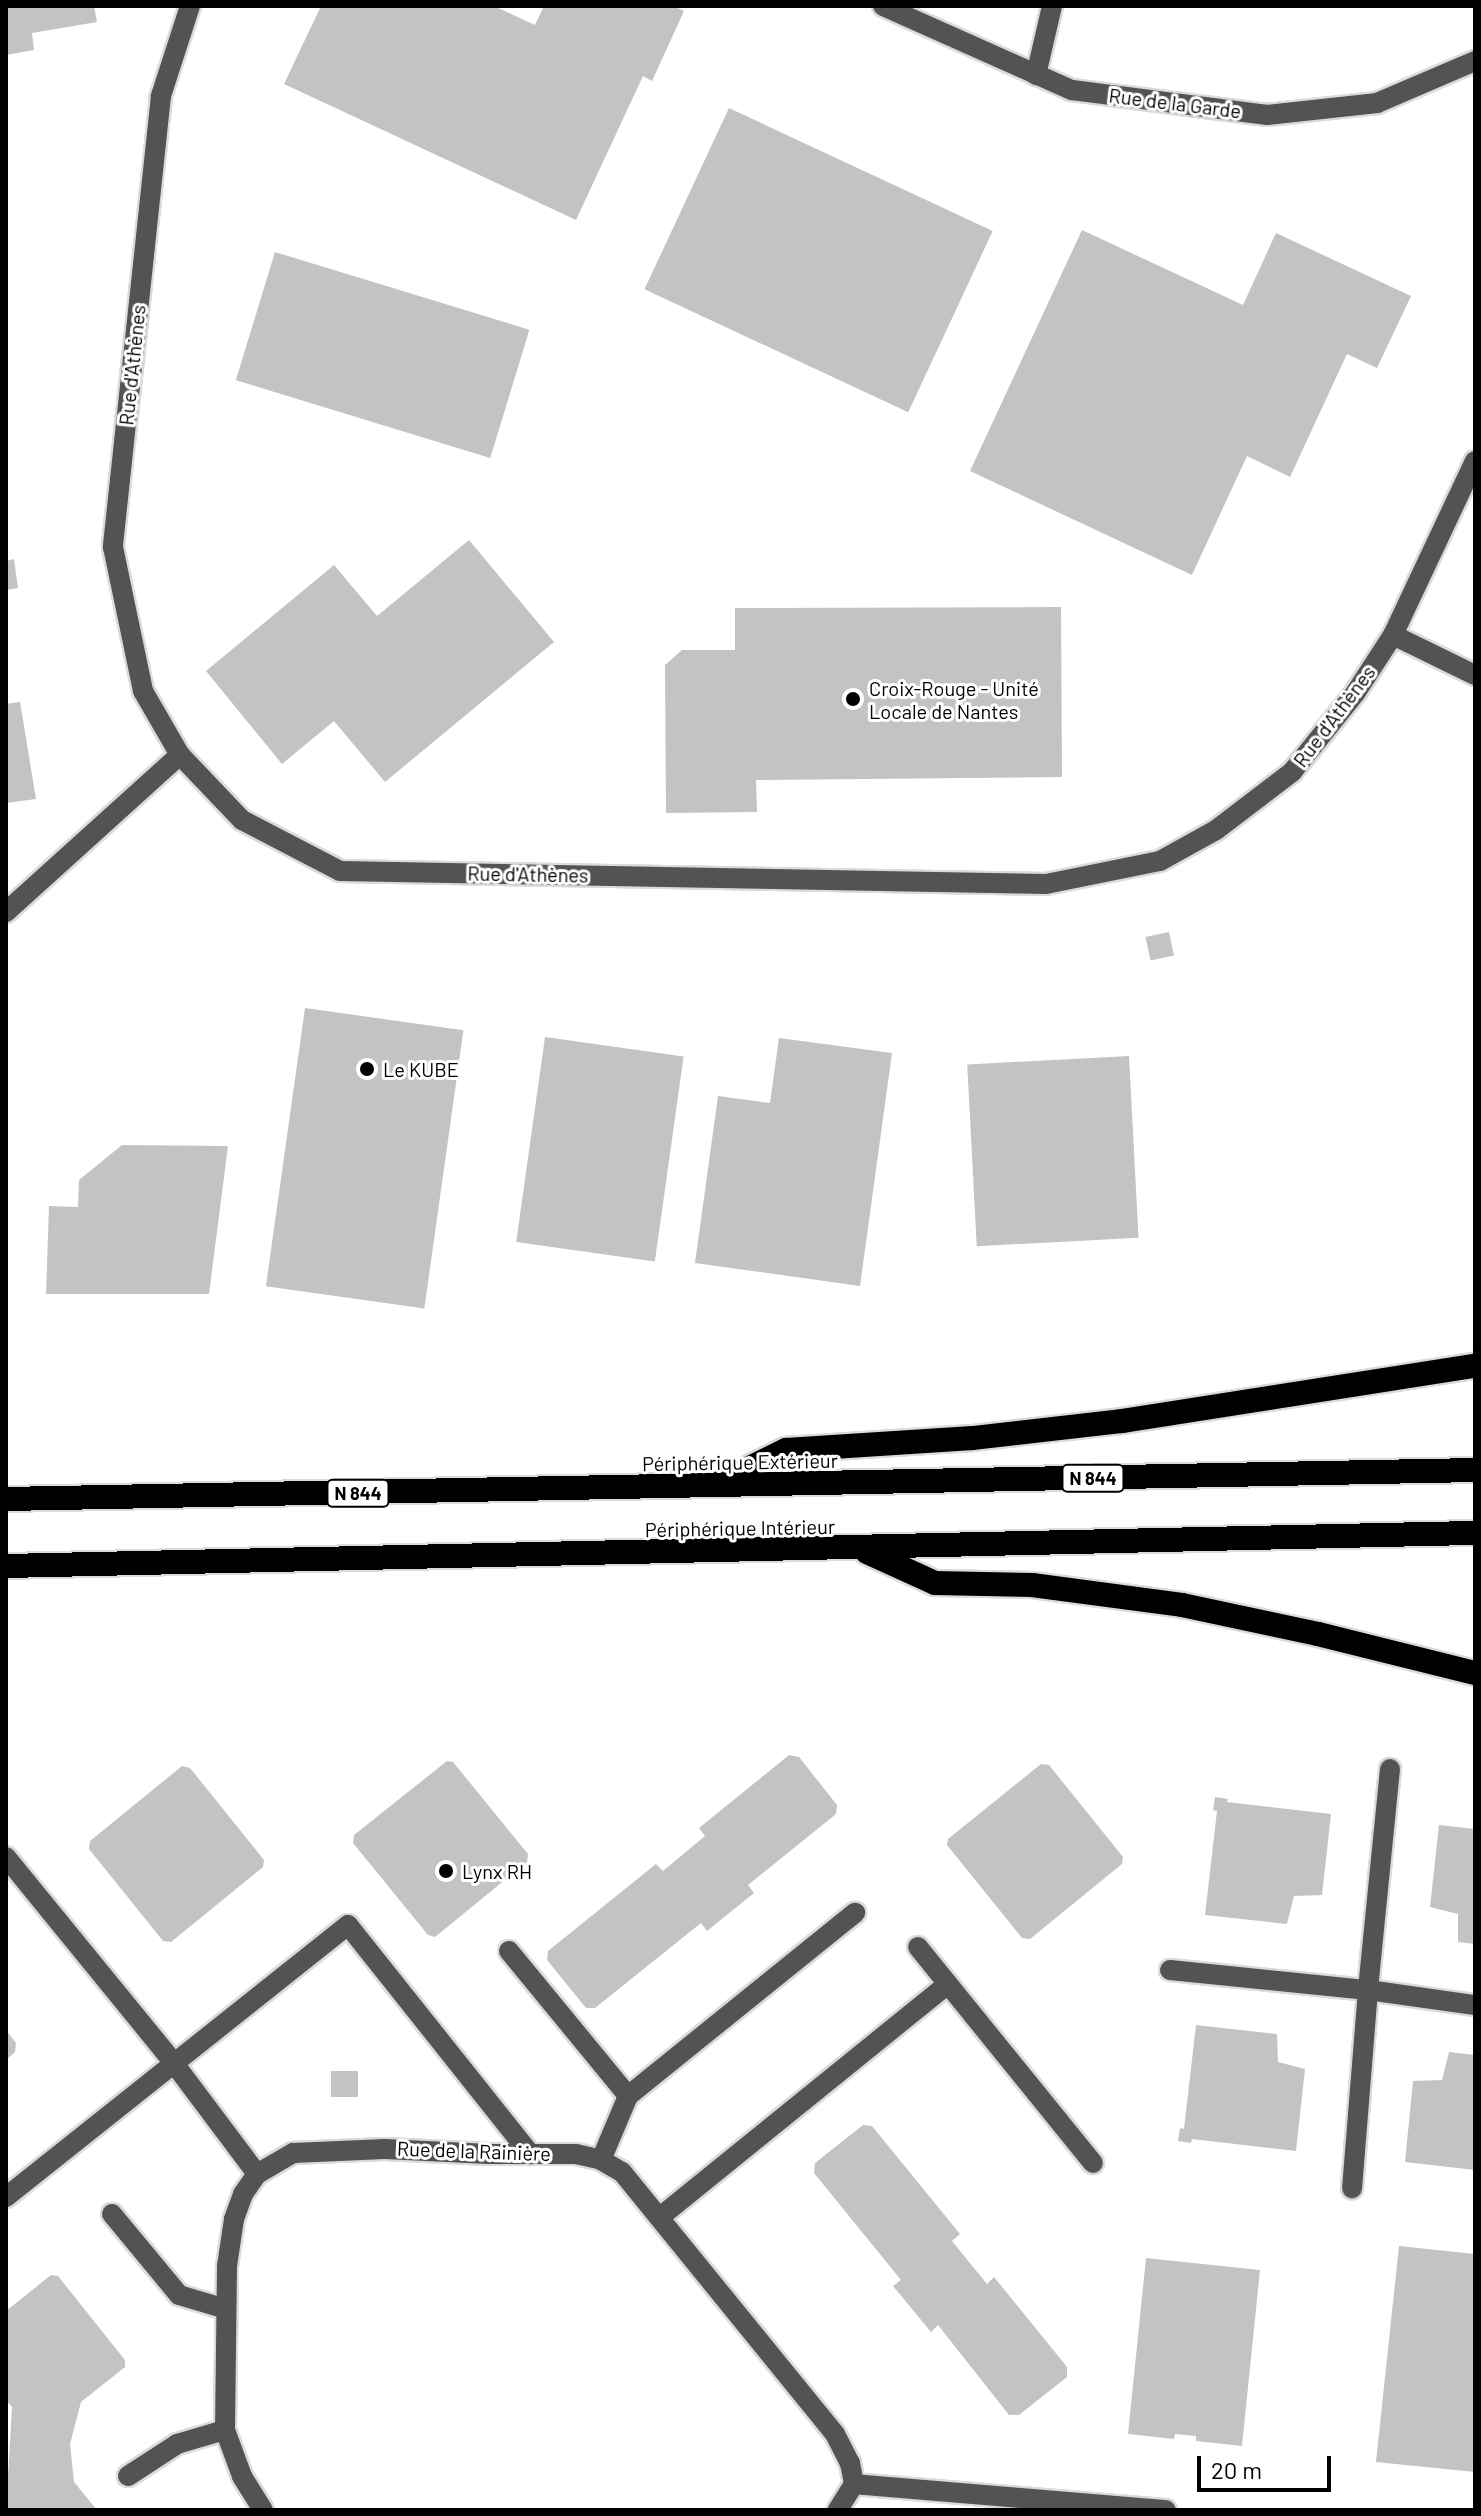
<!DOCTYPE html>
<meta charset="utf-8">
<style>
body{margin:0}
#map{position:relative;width:1481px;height:2516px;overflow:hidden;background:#fff;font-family:Barlow,sans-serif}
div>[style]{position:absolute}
.building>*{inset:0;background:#c3c3c3;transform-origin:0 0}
.roads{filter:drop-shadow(2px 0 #dbdbdb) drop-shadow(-2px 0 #dbdbdb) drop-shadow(0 2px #dbdbdb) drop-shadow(0 -2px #dbdbdb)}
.minor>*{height:20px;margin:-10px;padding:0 10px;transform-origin:10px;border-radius:10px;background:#535353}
.highway>*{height:24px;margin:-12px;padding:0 12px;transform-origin:12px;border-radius:12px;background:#000}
.dots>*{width:22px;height:22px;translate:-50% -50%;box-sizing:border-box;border:4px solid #fff;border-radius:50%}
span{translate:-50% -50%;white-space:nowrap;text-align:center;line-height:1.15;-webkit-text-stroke:6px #fff;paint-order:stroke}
.shield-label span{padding:2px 6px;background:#fff;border:2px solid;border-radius:6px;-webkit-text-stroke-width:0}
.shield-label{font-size:18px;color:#000;font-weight:700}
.street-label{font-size:20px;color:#000}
.poi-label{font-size:20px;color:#000}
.left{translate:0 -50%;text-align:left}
.frame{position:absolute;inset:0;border:8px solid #000;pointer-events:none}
.scale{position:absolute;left:1197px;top:2456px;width:134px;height:36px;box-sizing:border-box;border:4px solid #000;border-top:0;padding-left:10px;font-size:24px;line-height:28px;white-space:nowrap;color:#000;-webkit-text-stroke:6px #fff;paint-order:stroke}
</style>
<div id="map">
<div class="building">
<i style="clip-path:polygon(6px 6px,94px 6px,97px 22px,32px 33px,34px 50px,6px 55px)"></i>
<i style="clip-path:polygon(321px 6px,494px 6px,535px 25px,544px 6px,673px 6px,684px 11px,652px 81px,643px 76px,576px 220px,284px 84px)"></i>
<i style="left:729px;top:108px;width:291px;height:200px;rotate:25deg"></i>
<i style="clip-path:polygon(1082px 230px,1243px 305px,1276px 233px,1411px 296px,1377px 368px,1347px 354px,1290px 477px,1247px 456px,1192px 575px,970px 471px)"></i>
<i style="left:275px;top:252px;width:266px;height:134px;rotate:17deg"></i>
<i style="clip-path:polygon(469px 540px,554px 642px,385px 782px,334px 721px,282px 764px,206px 671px,334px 565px,377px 616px)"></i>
<i style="clip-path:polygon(14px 559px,18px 588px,6px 590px,6px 561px)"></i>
<i style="clip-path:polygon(1061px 607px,1062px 777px,756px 780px,757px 812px,666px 813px,665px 665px,682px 650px,735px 650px,735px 608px)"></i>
<i style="clip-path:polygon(20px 702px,36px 799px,6px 803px,6px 704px)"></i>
<i style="left:1169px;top:932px;width:24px;height:24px;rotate:78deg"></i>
<i style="left:305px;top:1008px;width:160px;height:281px;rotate:8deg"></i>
<i style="left:545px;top:1037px;width:140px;height:207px;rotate:8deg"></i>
<i style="clip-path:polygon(779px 1038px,892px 1053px,860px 1286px,695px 1263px,718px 1096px,770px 1103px)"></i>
<i style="left:1129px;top:1056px;width:182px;height:162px;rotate:87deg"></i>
<i style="clip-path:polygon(122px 1145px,228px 1146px,209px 1294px,46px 1294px,49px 1206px,78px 1207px,79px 1180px)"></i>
<i style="clip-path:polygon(789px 1755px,799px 1757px,837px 1805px,836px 1814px,748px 1885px,754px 1893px,707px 1931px,701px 1923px,595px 2008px,586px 2008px,547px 1960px,548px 1951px,656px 1864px,663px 1871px,705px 1836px,699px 1828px)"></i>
<i style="clip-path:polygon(447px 1761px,453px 1762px,528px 1854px,527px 1862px,435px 1937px,428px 1935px,353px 1843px,354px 1835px)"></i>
<i style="clip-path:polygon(1041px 1764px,1049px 1765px,1123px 1857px,1122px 1864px,1030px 1939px,1022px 1938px,947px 1845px,948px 1839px)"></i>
<i style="clip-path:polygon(182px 1766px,190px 1768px,264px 1860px,263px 1867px,171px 1942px,163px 1941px,89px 1849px,90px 1841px)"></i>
<i style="clip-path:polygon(1215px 1797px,1228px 1799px,1227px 1802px,1331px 1814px,1322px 1895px,1294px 1896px,1287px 1924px,1205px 1915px,1217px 1811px,1213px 1810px)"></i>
<i style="clip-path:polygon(1439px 1825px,1475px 1829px,1475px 1944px,1458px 1942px,1458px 1914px,1430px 1907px)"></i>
<i style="clip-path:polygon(1196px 2025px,1277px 2034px,1278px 2062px,1305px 2069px,1296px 2151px,1192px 2139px,1191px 2143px,1178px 2141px,1180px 2128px,1184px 2129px)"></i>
<i style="clip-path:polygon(6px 2030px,16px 2043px,15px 2052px,6px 2060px)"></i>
<i style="clip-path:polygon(1449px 2052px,1475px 2055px,1475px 2170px,1405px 2162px,1413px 2081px,1442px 2080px)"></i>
<i style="left:331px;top:2071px;width:27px;height:26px"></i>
<i style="clip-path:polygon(863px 2125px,872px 2126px,960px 2234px,952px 2241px,987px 2284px,994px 2277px,1067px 2367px,1067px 2377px,1019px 2415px,1009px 2415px,938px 2325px,931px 2332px,893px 2286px,901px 2280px,814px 2173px,815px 2163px)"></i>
<i style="clip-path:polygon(1399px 2246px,1475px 2254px,1475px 2472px,1376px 2462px)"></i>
<i style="clip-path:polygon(1146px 2258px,1260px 2270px,1242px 2446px,1196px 2441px,1196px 2436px,1175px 2434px,1174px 2439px,1128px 2434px)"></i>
<i style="clip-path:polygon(51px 2275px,58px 2276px,125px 2360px,125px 2367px,81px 2402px,70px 2444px,74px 2482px,97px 2510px,6px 2510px,12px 2407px,6px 2400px,6px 2311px)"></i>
</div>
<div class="roads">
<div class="minor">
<i style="left:190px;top:6px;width:95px;rotate:107.9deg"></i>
<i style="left:161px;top:96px;width:454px;rotate:96.1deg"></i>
<i style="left:113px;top:547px;width:147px;rotate:78.2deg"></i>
<i style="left:143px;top:691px;width:74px;rotate:60deg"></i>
<i style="left:180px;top:755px;width:90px;rotate:46.4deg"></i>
<i style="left:242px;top:820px;width:110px;rotate:27.5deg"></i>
<i style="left:340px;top:871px;width:706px;rotate:1.05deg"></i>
<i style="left:1046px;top:884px;width:116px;rotate:-11.4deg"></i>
<i style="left:1160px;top:861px;width:64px;rotate:-29deg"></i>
<i style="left:1216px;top:830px;width:96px;rotate:-37.3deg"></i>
<i style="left:1292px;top:772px;width:102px;rotate:-51.3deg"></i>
<i style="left:1356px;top:692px;width:68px;rotate:-57deg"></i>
<i style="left:1393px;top:635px;width:192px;rotate:-64.8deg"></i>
<i style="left:883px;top:6px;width:207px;rotate:24deg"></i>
<i style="left:1072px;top:90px;width:197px;rotate:7.3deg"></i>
<i style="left:1267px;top:115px;width:111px;rotate:-6.2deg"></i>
<i style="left:1377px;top:103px;width:107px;rotate:-23.2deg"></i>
<i style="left:1036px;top:75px;width:71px;rotate:-76.9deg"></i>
<i style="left:1393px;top:635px;width:91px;rotate:26deg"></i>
<i style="left:6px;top:912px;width:234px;rotate:-42.1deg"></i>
<i style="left:1390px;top:1769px;width:222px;rotate:95.7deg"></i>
<i style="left:1368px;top:1990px;width:108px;rotate:8deg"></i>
<i style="left:6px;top:1857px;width:264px;rotate:50.8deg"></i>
<i style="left:173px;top:2062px;width:140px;rotate:53.1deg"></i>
<i style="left:918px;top:1947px;width:278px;rotate:51deg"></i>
<i style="left:509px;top:1951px;width:188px;rotate:50.6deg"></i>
<i style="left:1170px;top:1970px;width:199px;rotate:5.8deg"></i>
<i style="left:1368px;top:1990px;width:199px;rotate:94.6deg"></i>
<i style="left:601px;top:2160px;width:69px;rotate:-67.1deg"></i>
<i style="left:628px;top:2096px;width:292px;rotate:-38.9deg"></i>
<i style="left:6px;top:2197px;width:437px;rotate:-38.5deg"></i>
<i style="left:348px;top:1925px;width:293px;rotate:51.5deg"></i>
<i style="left:112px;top:2214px;width:105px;rotate:50.4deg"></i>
<i style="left:179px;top:2295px;width:49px;rotate:16.6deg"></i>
<i style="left:660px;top:2217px;width:370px;rotate:-39deg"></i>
<i style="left:128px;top:2476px;width:59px;rotate:-33.1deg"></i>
<i style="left:177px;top:2444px;width:50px;rotate:-16.3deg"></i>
<i style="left:854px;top:2484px;width:313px;rotate:4.8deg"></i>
<i style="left:263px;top:2510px;width:40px;rotate:-122deg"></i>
<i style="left:242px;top:2476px;width:49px;rotate:-110.3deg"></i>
<i style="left:225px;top:2430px;width:164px;rotate:-89.3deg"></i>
<i style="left:227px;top:2266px;width:48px;rotate:-81.5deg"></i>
<i style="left:234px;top:2219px;width:27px;rotate:-70deg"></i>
<i style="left:243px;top:2194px;width:24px;rotate:-55deg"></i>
<i style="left:257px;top:2174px;width:42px;rotate:-30.3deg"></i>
<i style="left:293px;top:2153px;width:92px;rotate:-2.5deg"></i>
<i style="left:385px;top:2149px;width:104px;rotate:2.8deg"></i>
<i style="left:489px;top:2154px;width:87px"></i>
<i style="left:576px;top:2154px;width:26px;rotate:13deg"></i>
<i style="left:601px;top:2160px;width:24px;rotate:30deg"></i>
<i style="left:622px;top:2172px;width:338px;rotate:50.9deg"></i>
<i style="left:835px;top:2434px;width:33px;rotate:63deg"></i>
<i style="left:850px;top:2463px;width:21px;rotate:79deg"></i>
<i style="left:854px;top:2484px;width:31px;rotate:122deg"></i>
</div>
<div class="highway">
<i style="left:719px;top:1483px;width:75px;rotate:-26.2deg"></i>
<i style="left:786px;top:1450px;width:187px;rotate:-3.7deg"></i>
<i style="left:973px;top:1438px;width:150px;rotate:-6.5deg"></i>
<i style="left:1122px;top:1421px;width:357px;rotate:-8.9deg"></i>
<i style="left:6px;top:1499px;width:1469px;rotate:-1.13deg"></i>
<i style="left:867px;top:1552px;width:75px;rotate:24.5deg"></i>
<i style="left:935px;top:1583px;width:97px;rotate:1.2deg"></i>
<i style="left:1032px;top:1585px;width:151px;rotate:7.6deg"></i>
<i style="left:1182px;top:1605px;width:139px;rotate:12deg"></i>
<i style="left:1318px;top:1634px;width:162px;rotate:14deg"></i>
<i style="left:6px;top:1566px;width:1469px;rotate:-1.29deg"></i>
</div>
</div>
<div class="dots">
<i style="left:853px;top:699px;background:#000"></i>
<i style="left:367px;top:1069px;background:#000"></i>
<i style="left:446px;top:1871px;background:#000"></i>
</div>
<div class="shield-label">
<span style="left:1093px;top:1478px">N 844</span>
<span style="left:358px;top:1493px">N 844</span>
</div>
<div class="street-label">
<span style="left:1175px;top:103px;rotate:7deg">Rue de la Garde</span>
<span style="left:132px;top:365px;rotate:-84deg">Rue d'Athènes</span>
<span style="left:1334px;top:716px;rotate:-53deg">Rue d'Athènes</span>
<span style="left:528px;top:874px;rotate:1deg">Rue d'Athènes</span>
<span style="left:740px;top:1462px;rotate:-1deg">Périphérique Extérieur</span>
<span style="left:740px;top:1528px;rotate:-1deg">Périphérique Intérieur</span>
<span style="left:474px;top:2151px;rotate:2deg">Rue de la Rainière</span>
</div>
<div class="poi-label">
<span class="left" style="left:869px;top:700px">Croix-Rouge - Unité<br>Locale de Nantes</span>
<span class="left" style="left:383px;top:1069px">Le KUBE</span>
<span class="left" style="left:462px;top:1871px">Lynx RH</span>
</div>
<div class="frame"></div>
<div class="scale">20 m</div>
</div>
